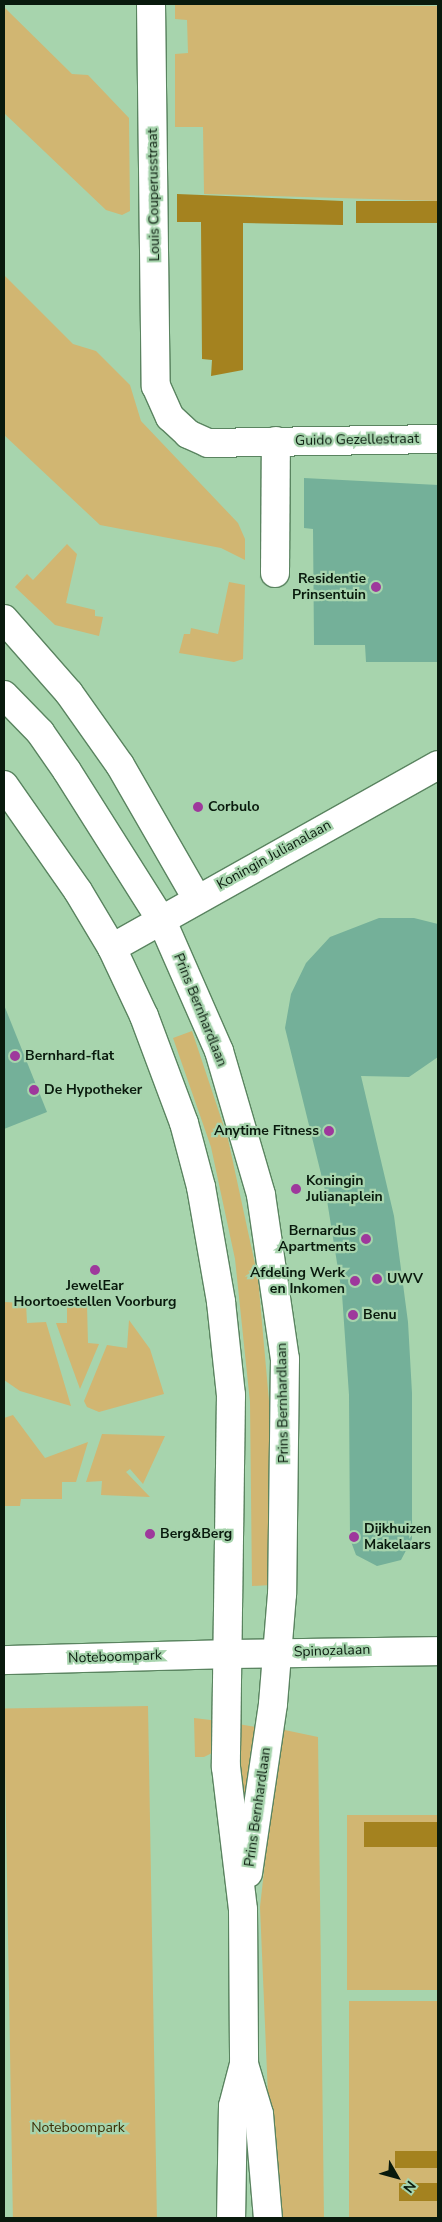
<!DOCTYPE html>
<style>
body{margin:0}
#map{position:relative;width:442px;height:2222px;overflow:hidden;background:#a7d4ad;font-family:"Nunito Sans",sans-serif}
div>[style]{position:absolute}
.green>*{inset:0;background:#d1b672;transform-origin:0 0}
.forest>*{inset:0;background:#a4821f;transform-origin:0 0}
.building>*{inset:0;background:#74b099}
.roads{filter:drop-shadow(1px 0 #5a8460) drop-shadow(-1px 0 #5a8460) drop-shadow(0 1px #5a8460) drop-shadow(0 -1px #5a8460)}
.street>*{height:28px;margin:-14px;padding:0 14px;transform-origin:14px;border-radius:14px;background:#fff}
.secondary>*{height:28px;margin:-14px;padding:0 14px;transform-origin:14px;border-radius:14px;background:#fff}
.dots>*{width:14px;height:14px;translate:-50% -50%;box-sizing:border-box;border:2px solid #a7d4ad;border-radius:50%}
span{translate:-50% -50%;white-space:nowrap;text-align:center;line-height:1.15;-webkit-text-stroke:4.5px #a7d4ad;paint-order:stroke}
.street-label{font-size:14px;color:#091a0d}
.poi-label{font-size:14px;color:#091a0d;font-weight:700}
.right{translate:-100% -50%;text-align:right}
.left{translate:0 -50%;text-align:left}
.park-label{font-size:14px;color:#3c2e05}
.frame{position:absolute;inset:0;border:5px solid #091a0d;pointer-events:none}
.north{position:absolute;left:372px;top:2152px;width:50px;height:50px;-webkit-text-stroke:4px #a7d4ad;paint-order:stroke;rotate:128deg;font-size:14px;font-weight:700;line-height:20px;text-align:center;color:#091a0d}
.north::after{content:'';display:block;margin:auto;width:18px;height:22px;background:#091a0d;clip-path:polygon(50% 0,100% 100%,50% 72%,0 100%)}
</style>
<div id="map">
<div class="green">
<i style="clip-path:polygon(175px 4px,438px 6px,438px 201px,204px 194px,203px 127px,175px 127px,175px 54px,188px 53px,187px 20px,175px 19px)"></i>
<i style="clip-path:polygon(4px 7px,72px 74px,88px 75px,129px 118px,130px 211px,122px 215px,106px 210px,4px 113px)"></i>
<i style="clip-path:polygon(4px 275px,73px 344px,96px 351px,130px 385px,141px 421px,238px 523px,245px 539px,245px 560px,221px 548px,100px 525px,4px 435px)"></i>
<i style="clip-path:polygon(67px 544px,77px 554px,66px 603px,95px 610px,95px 616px,103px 617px,99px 636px,55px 625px,15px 587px,27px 574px,33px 580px)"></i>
<i style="clip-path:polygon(229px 582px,245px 585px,243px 659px,234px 662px,179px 653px,184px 634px,190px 634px,191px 628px,218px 634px)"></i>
<i style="clip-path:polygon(192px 1031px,228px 1139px,258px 1278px,269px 1401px,271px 1585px,252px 1586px,250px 1402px,235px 1259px,211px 1147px,173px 1038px)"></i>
<i style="clip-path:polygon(4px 1302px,26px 1303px,27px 1323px,46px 1322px,71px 1406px,20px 1391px,4px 1380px)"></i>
<i style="clip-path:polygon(67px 1304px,87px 1305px,88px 1343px,99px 1344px,80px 1389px,56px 1323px,67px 1323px)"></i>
<i style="clip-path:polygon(129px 1320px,150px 1349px,164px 1394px,99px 1412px,87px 1407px,84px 1401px,107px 1345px,127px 1348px)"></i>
<i style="clip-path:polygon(13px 1415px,45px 1458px,88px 1442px,76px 1482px,62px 1482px,62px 1499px,21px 1499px,20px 1506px,4px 1506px,4px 1418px)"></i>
<i style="clip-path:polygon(102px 1434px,165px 1436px,143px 1484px,130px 1469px,126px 1472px,150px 1497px,101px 1495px,102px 1481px,86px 1482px)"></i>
<i style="left:148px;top:1706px;width:511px;height:144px;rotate:89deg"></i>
<i style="clip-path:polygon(194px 1718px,219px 1721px,214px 1752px,204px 1757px,195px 1757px)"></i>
<i style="clip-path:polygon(238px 1724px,262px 1728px,242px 1832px)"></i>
<i style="clip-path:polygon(280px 1729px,318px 1737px,324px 2218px,284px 2218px,281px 2214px,268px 2096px,260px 1907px)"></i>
<i style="left:438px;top:1815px;width:175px;height:91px;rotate:90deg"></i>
<i style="left:438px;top:2001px;width:217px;height:89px;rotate:90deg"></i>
</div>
<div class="forest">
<i style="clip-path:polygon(177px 194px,343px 201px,343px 225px,243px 223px,243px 370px,211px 376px,212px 360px,202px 359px,201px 222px,177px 222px)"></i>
<i style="left:356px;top:201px;width:82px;height:22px"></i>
<i style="left:438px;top:1822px;width:25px;height:74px;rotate:90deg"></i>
<i style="left:438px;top:2151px;width:17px;height:43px;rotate:90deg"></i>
<i style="left:438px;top:2183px;width:18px;height:39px;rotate:90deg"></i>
</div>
<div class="building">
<i style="clip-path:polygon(304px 478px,438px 485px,438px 662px,366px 662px,365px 645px,314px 645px,313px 529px,304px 528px)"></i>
<i style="clip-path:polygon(379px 918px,414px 918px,438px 924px,438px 1057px,409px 1077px,361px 1076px,394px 1216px,408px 1322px,412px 1393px,412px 1539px,401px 1560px,377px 1566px,356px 1555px,350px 1539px,349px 1395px,342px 1294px,326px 1194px,285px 1028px,291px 994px,306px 963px,330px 937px)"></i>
<i style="clip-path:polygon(4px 1005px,47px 1112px,4px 1129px)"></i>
</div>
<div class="roads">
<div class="street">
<i style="left:151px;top:4px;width:382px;rotate:89.3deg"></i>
<i style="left:156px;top:386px;width:34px;rotate:66deg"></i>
<i style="left:170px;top:417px;width:25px;rotate:43deg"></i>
<i style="left:188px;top:434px;width:22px;rotate:24deg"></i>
<i style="left:208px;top:443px;width:230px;rotate:-1deg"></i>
<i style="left:275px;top:573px;width:132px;rotate:-89.6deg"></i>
<i style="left:4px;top:619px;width:98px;rotate:48.7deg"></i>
<i style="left:69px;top:693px;width:88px;rotate:54.7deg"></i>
<i style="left:120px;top:765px;width:155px;rotate:60.1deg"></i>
<i style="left:112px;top:948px;width:374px;rotate:-29.3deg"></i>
<i style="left:4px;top:1660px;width:223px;rotate:-1.5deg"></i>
</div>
<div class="secondary">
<i style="left:4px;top:695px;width:52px;rotate:45.8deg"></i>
<i style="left:40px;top:732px;width:47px;rotate:55.3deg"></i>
<i style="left:67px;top:771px;width:178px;rotate:57.7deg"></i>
<i style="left:162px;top:921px;width:142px;rotate:66.3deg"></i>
<i style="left:219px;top:1051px;width:150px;rotate:73.7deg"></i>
<i style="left:261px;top:1195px;width:166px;rotate:81.7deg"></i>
<i style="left:285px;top:1359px;width:235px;rotate:90.7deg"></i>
<i style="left:282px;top:1594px;width:110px;rotate:94.7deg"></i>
<i style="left:273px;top:1704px;width:171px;rotate:98.4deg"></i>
<i style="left:4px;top:785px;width:129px;rotate:55.1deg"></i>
<i style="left:78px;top:891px;width:66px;rotate:59.2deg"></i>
<i style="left:112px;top:948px;width:75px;rotate:64.8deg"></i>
<i style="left:144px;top:1016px;width:114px;rotate:69.5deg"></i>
<i style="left:184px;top:1123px;width:66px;rotate:75.1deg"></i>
<i style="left:201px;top:1187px;width:117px;rotate:80.1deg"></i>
<i style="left:221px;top:1302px;width:94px;rotate:83.9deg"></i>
<i style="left:231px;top:1395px;width:372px;rotate:90.8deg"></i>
<i style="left:226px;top:1767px;width:144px;rotate:83.2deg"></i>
<i style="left:243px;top:1910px;width:154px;rotate:89.6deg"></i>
<i style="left:244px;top:2064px;width:43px;rotate:104.7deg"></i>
<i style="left:233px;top:2106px;width:112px;rotate:91deg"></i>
<i style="left:227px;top:1654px;width:211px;rotate:-0.8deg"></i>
<i style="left:244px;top:2064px;width:52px;rotate:73.3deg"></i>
<i style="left:259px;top:2114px;width:104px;rotate:85.1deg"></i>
</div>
</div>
<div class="dots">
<i style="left:376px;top:587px;background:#9e389c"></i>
<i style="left:198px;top:807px;background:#9e389c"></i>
<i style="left:15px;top:1056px;background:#9e389c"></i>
<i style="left:34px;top:1090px;background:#9e389c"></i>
<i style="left:329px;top:1131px;background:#9e389c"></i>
<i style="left:296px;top:1189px;background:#9e389c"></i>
<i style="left:366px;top:1239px;background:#9e389c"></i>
<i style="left:95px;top:1270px;background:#9e389c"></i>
<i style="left:377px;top:1279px;background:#9e389c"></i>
<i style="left:355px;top:1281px;background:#9e389c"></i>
<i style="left:353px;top:1315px;background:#9e389c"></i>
<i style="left:150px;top:1534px;background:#9e389c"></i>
<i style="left:354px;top:1537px;background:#9e389c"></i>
</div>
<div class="street-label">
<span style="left:154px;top:195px;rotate:-91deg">Louis Couperusstraat</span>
<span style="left:357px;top:440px;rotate:-1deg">Guido Gezellestraat</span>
<span style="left:274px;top:855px;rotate:-29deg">Koningin Julianalaan</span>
<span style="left:200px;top:1010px;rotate:68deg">Prins Bernhardlaan</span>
<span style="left:283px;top:1403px;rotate:-91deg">Prins Bernhardlaan</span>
<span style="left:332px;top:1651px;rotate:-2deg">Spinozalaan</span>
<span style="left:115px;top:1657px;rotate:-2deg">Noteboompark</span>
<span style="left:258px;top:1807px;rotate:-82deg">Prins Bernhardlaan</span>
</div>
<div class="poi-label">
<span class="right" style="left:366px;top:587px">Residentie<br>Prinsentuin</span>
<span class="left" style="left:208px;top:807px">Corbulo</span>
<span class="left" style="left:25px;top:1056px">Bernhard-flat</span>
<span class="left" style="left:44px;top:1090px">De Hypotheker</span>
<span class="right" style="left:319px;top:1131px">Anytime Fitness</span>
<span class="left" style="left:306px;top:1189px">Koningin<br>Julianaplein</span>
<span class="right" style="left:356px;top:1239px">Bernardus<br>Apartments</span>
<span class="right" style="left:345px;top:1281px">Afdeling Werk<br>en Inkomen</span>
<span class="left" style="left:387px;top:1279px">UWV</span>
<span style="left:95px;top:1294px">JewelEar<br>Hoortoestellen Voorburg</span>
<span class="left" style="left:363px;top:1315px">Benu</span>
<span class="left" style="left:364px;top:1537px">Dijkhuizen<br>Makelaars</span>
<span class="left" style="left:160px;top:1534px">Berg&amp;Berg</span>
</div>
<div class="park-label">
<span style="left:78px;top:2128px">Noteboompark</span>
</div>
<div class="frame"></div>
<div class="north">N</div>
</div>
